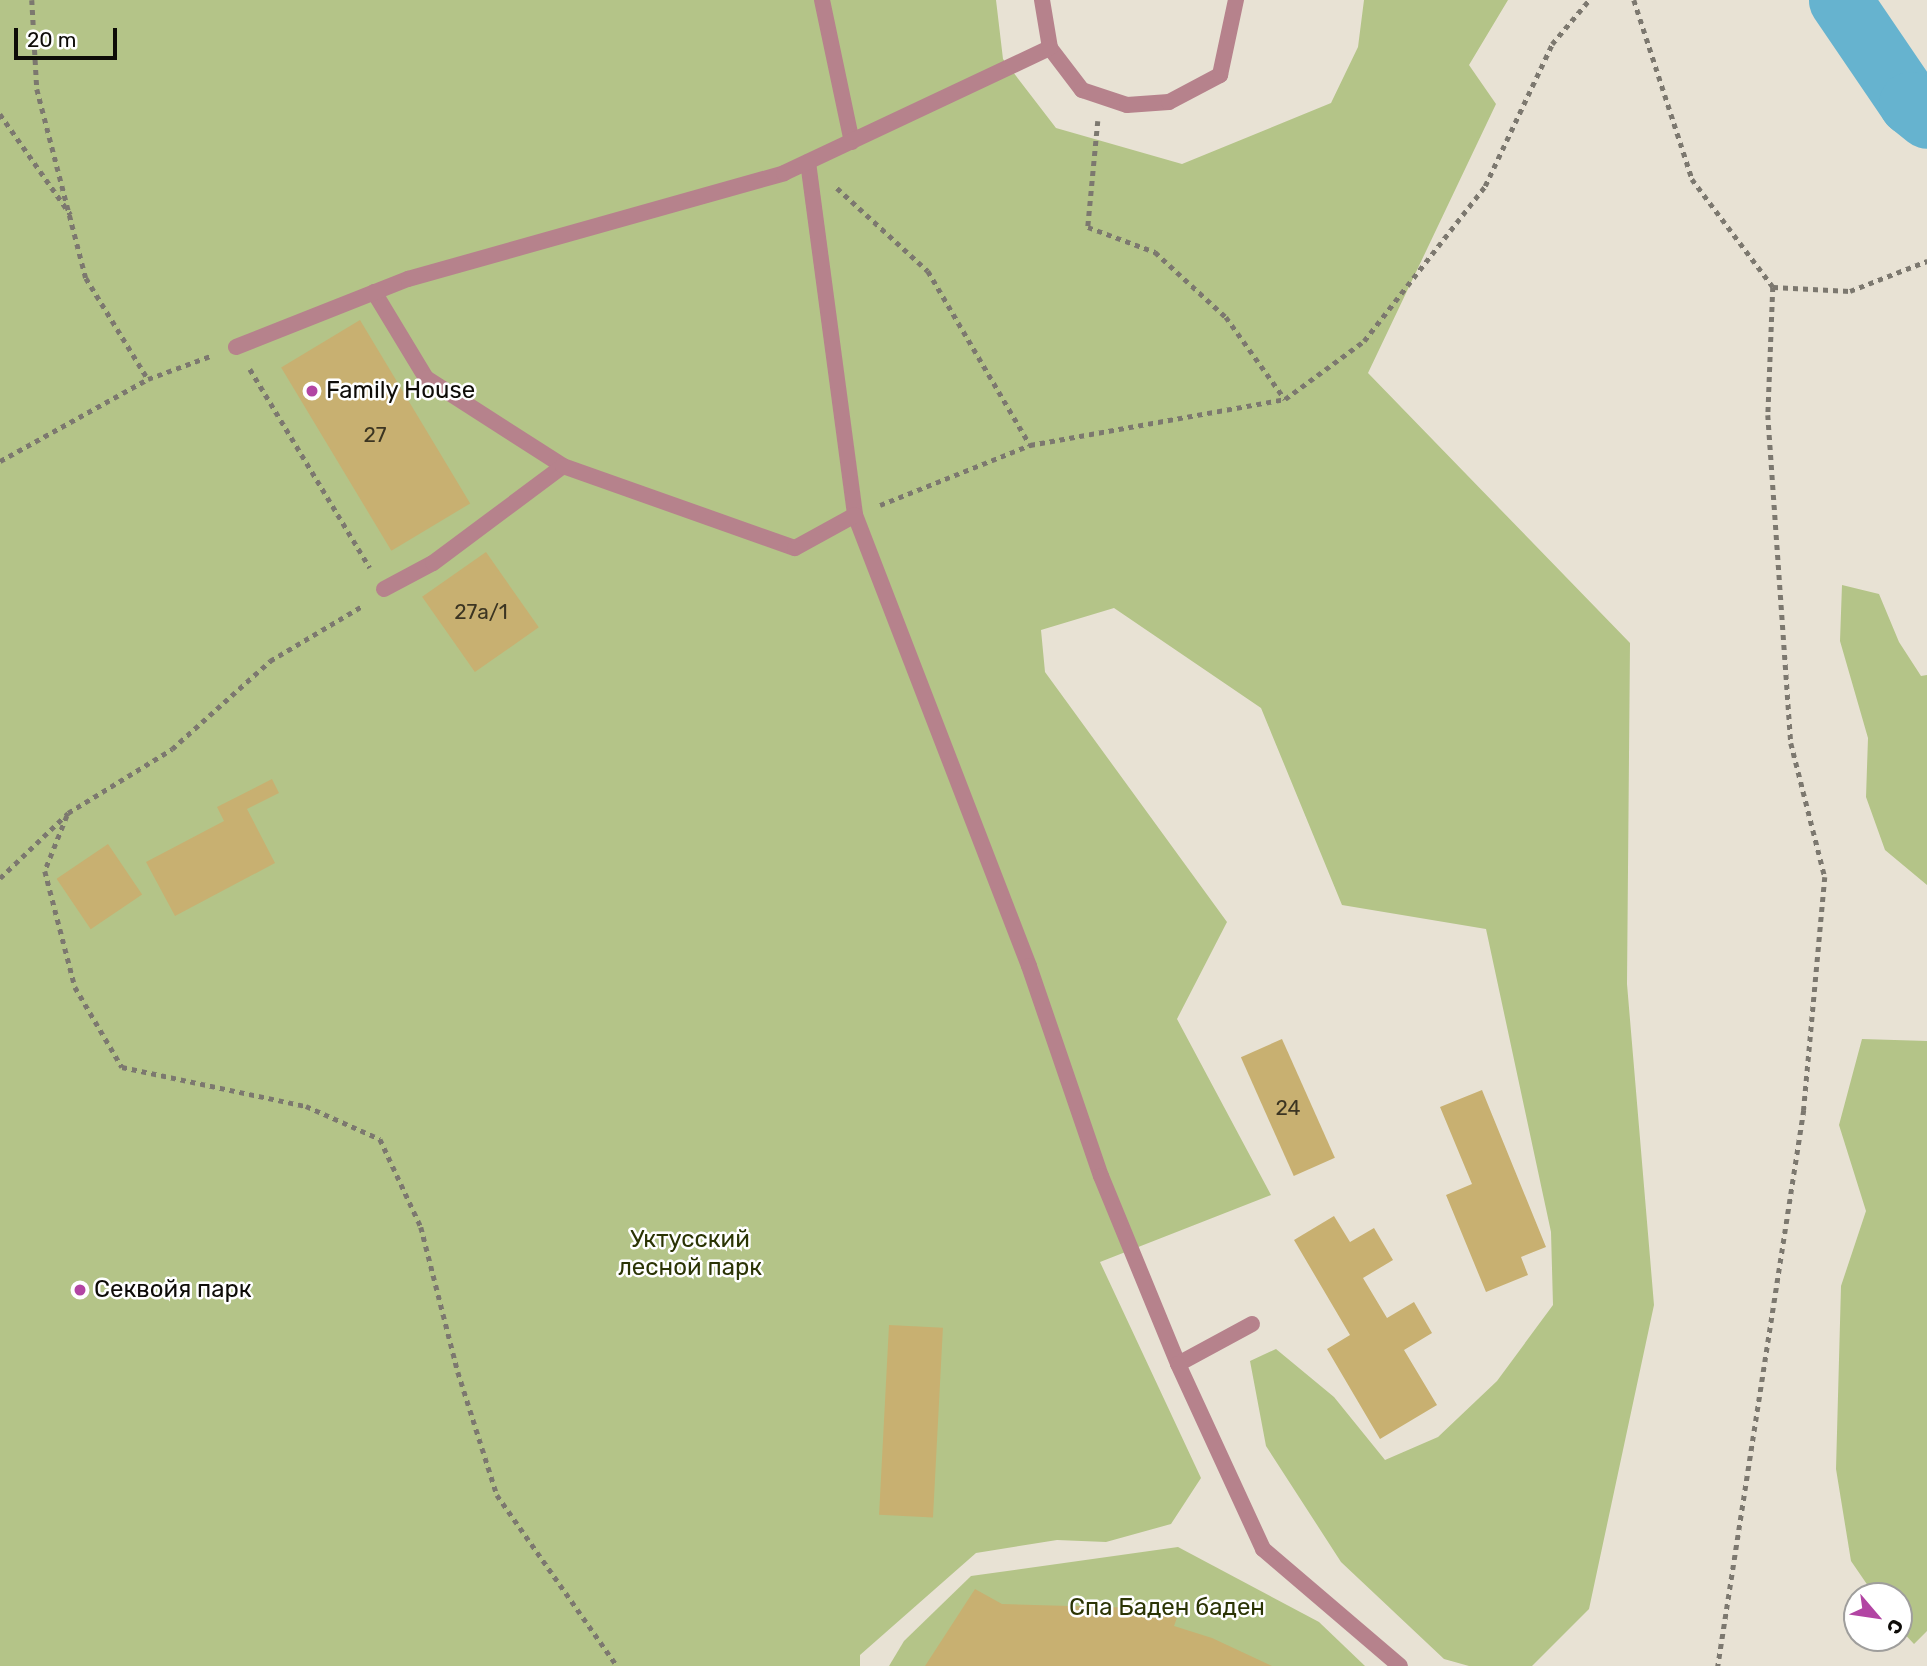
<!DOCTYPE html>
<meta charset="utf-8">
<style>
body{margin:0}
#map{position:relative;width:1927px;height:1666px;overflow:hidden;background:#e8e2d4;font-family:Rubik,sans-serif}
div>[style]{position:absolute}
.green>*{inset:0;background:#b4c488}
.river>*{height:63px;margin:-31.5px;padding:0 31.5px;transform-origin:31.5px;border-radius:31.5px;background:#66b3cf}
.building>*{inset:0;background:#c8b071;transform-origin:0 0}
.path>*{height:4.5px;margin-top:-2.25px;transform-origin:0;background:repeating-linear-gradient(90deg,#7c786f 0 5px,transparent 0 10px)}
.lane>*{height:16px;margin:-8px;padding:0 8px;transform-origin:8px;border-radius:8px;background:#b6828c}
.dots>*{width:19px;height:19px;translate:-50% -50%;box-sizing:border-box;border:4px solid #fff;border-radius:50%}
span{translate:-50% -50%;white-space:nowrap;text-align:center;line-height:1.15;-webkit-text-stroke:5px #fff;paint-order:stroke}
.number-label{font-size:21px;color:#3c3522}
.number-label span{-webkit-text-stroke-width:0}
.poi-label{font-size:24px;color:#0e0c08}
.left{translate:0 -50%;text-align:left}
.park-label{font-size:24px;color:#2b3404}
.north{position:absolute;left:1843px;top:1582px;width:70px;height:70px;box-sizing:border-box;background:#fff;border:2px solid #9f9e9c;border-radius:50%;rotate:119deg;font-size:19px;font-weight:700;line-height:28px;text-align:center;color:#0e0c08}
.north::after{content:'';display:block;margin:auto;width:24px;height:32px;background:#b245a3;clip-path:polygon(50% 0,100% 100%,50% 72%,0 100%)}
.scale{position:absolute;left:14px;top:28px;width:103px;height:32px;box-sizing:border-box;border:4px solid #0e0c08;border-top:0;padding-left:9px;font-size:21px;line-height:24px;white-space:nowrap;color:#0e0c08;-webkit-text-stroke:5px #fff;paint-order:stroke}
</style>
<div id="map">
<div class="green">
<i style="clip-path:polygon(0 0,996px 0,1003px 59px,1056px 128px,1182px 164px,1331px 103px,1358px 47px,1364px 0,1508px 0,1469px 65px,1496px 104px,1368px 373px,1630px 643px,1627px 984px,1654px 1305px,1589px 1609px,1532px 1666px,1469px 1666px,1444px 1659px,1341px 1562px,1266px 1446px,1250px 1361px,1276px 1349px,1334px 1397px,1385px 1460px,1438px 1437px,1497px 1381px,1553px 1305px,1551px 1232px,1486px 929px,1342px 905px,1261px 708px,1114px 608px,1041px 630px,1045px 672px,1227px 922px,1177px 1019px,1271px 1195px,1100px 1262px,1201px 1478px,1171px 1524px,1106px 1542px,1057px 1540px,976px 1553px,860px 1655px,860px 1666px,0 1666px)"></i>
<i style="clip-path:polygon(1842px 585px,1879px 594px,1899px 642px,1921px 676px,1927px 675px,1927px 885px,1885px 850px,1866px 797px,1868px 738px,1840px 641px)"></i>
<i style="clip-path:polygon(1862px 1039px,1927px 1041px,1927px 1631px,1914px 1644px,1899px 1628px,1899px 1596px,1875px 1596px,1851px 1561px,1836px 1469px,1841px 1286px,1866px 1211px,1839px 1125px)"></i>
<i style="clip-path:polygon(1178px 1547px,1319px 1622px,1365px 1666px,889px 1666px,904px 1641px,971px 1576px)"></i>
</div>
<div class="river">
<i style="left:1840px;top:0;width:125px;rotate:55.8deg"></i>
<i style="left:1910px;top:103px;width:22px;rotate:39deg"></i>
</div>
<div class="building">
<i style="left:360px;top:320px;width:214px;height:92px;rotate:59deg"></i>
<i style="left:486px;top:552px;width:92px;height:78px;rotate:55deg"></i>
<i style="clip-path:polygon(272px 779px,279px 793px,247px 809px,275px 863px,175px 916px,146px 862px,224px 821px,217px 807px)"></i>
<i style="left:108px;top:844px;width:61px;height:62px;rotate:56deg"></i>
<i style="left:1282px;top:1039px;width:130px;height:45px;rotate:66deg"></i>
<i style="clip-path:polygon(1482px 1090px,1546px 1247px,1521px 1257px,1528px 1275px,1486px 1292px,1446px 1195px,1472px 1184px,1440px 1107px)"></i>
<i style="clip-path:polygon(1334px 1216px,1350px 1242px,1374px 1228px,1393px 1260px,1363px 1278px,1387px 1318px,1414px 1302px,1432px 1333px,1404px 1350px,1437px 1405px,1380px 1439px,1327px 1349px,1350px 1335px,1294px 1240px)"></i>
<i style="left:889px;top:1325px;width:54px;height:190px;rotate:3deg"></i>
<i style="clip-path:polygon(975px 1589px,1002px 1604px,1180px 1609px,1174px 1626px,1212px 1638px,1272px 1666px,925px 1666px)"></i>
</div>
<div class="path">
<i style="left:32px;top:0;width:89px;rotate:86.8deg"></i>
<i style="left:37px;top:89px;width:195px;rotate:75.5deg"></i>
<i style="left:86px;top:278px;width:119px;rotate:58.5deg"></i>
<i style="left:148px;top:379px;width:69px;rotate:-20.3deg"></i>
<i style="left:1634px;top:0;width:188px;rotate:72deg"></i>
<i style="left:1692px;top:179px;width:135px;rotate:53.1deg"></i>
<i style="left:1773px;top:287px;width:128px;rotate:92.2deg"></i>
<i style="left:1768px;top:415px;width:329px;rotate:86deg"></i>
<i style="left:1791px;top:743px;width:138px;rotate:75.8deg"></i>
<i style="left:1825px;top:877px;width:234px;rotate:95.2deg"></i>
<i style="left:1804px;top:1110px;width:563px;rotate:98.79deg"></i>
<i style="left:0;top:114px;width:123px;rotate:54.9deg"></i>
<i style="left:1098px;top:121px;width:106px;rotate:95.4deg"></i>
<i style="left:1088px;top:227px;width:72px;rotate:20.5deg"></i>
<i style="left:1155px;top:252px;width:96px;rotate:42.5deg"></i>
<i style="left:1226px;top:317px;width:101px;rotate:54.3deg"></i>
<i style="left:837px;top:188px;width:123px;rotate:42.4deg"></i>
<i style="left:928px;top:271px;width:202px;rotate:59.6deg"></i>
<i style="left:1773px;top:287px;width:77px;rotate:3deg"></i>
<i style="left:1850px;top:291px;width:83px;rotate:-21.3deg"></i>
<i style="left:250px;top:369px;width:232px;rotate:58.9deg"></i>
<i style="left:0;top:461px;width:169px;rotate:-29deg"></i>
<i style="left:880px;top:505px;width:162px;rotate:-21.8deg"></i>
<i style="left:1030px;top:445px;width:259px;rotate:-10.2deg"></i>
<i style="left:1285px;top:399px;width:98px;rotate:-36.3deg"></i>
<i style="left:1364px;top:341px;width:197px;rotate:-52deg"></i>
<i style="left:1485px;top:186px;width:157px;rotate:-64.7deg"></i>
<i style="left:1552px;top:44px;width:57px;rotate:-49.9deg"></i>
<i style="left:67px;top:816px;width:59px;rotate:111.8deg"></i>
<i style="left:45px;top:871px;width:120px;rotate:75.5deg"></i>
<i style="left:75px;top:987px;width:93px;rotate:59.6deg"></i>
<i style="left:122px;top:1067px;width:188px;rotate:12deg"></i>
<i style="left:306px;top:1106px;width:81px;rotate:24deg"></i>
<i style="left:380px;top:1139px;width:97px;rotate:65deg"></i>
<i style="left:421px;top:1227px;width:150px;rotate:75.7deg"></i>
<i style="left:458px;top:1372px;width:129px;rotate:72.4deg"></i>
<i style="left:497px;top:1495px;width:209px;rotate:54.9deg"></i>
<i style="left:0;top:878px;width:94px;rotate:-43.7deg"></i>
<i style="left:68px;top:813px;width:122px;rotate:-31.6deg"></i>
<i style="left:172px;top:749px;width:132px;rotate:-41.9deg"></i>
<i style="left:270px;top:661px;width:109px;rotate:-30.8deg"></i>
</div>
<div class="lane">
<i style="left:822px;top:0;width:145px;rotate:78.1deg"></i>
<i style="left:1042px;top:0;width:49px;rotate:80.5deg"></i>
<i style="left:1050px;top:48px;width:53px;rotate:52.7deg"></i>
<i style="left:1082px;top:90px;width:47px;rotate:18.4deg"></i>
<i style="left:1127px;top:105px;width:42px;rotate:-4.1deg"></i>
<i style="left:1169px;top:102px;width:58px;rotate:-27.9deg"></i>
<i style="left:1220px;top:75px;width:77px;rotate:-78deg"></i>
<i style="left:808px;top:162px;width:356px;rotate:82.4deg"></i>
<i style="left:855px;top:515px;width:483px;rotate:68.9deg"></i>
<i style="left:1029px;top:966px;width:222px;rotate:71.1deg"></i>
<i style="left:1101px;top:1176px;width:203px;rotate:67.7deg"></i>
<i style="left:374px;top:292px;width:100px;rotate:58.8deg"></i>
<i style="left:426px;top:378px;width:163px;rotate:32.7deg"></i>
<i style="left:236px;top:347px;width:185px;rotate:-21.6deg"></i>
<i style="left:408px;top:279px;width:391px;rotate:-15.7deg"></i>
<i style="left:784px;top:173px;width:294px;rotate:-25.2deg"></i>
<i style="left:384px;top:589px;width:55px;rotate:-28deg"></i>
<i style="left:433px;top:563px;width:162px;rotate:-36.7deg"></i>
<i style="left:563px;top:466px;width:246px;rotate:19.5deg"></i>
<i style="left:795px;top:548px;width:68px;rotate:-28.8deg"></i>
<i style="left:1252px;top:1324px;width:84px;rotate:151.6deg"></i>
<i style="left:1178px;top:1364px;width:204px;rotate:65.3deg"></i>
<i style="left:1263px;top:1549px;width:180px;rotate:40.5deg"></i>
</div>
<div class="dots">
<i style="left:312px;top:391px;background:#b245a3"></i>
<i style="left:80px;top:1290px;background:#b245a3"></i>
</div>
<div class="number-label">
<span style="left:375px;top:435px">27</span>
<span style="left:481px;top:612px">27а/1</span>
<span style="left:1288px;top:1108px">24</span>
</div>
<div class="poi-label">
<span class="left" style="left:326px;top:391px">Family House</span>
<span class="left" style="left:94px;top:1290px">Секвойя парк</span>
</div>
<div class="park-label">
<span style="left:690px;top:1254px">Уктусский<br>лесной парк</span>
<span style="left:1167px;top:1608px">Спа Баден баден</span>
</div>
<div class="north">С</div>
<div class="scale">20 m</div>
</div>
